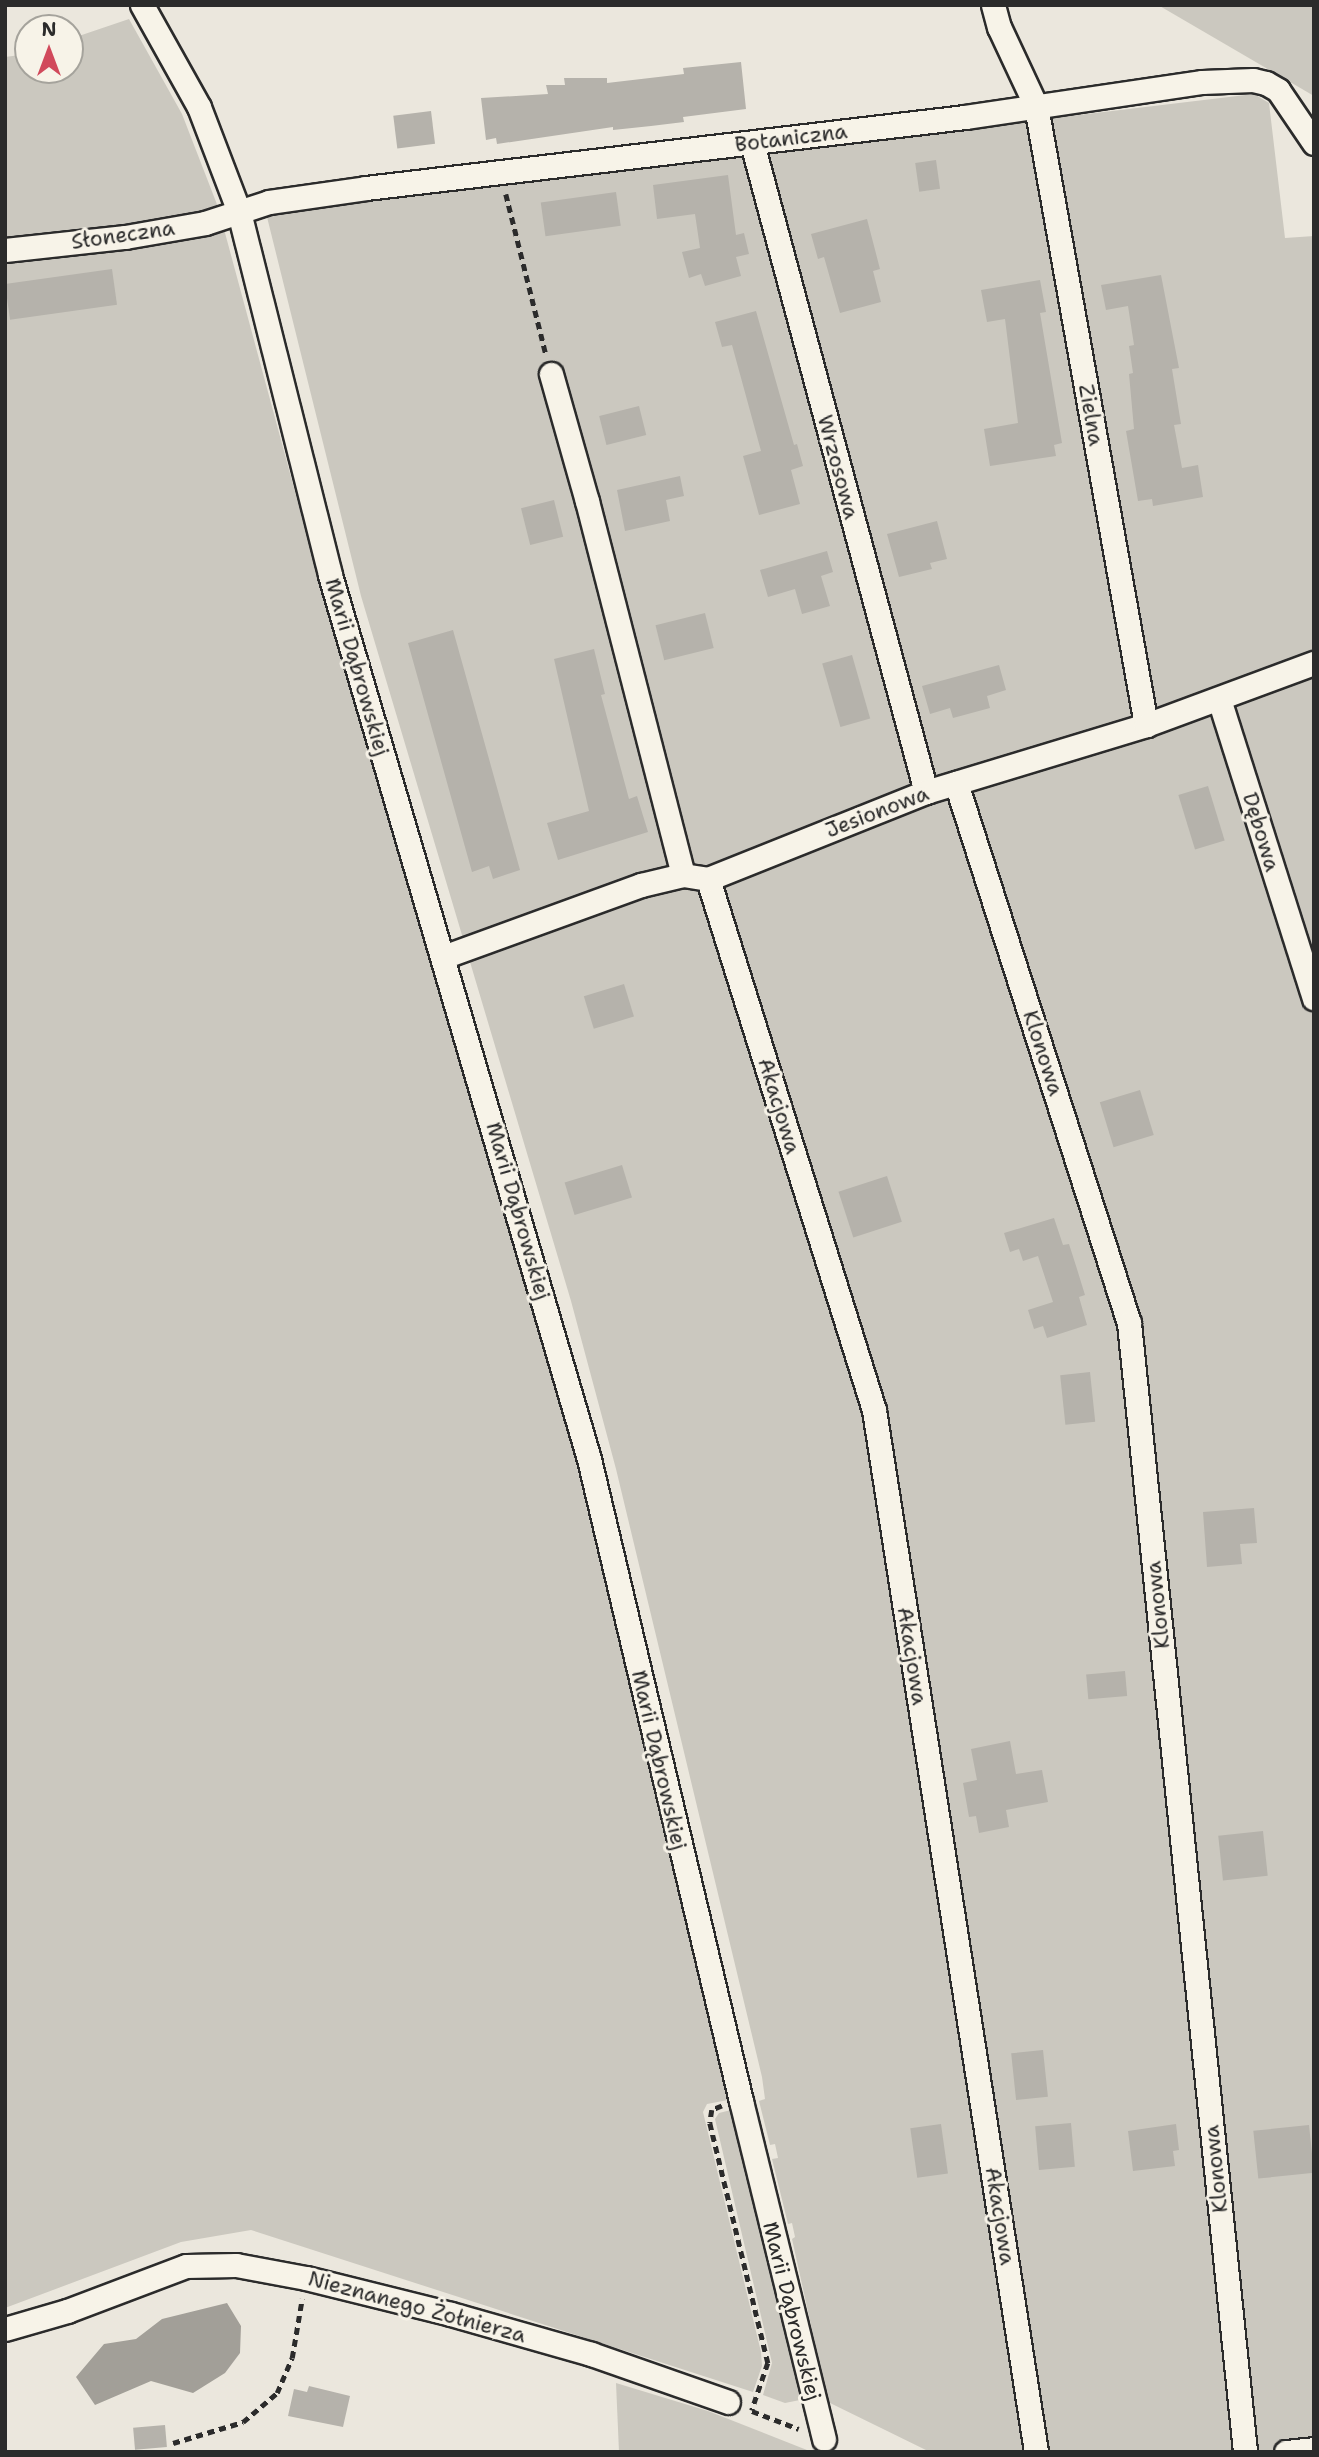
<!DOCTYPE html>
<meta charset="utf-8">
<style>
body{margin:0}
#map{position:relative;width:1319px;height:2457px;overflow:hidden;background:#ebe7dd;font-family:"Shantell Sans",sans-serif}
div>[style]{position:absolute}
.green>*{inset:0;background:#cbc8bf}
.water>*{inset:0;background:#a29f98}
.building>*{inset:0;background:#b5b2ab;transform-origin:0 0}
.path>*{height:4.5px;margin-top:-2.25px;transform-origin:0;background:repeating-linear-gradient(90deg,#2b2b2b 0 7px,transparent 0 12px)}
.roads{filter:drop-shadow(2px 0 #2b2b2b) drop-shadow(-2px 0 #2b2b2b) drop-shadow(0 2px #2b2b2b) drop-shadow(0 -2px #2b2b2b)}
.minor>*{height:23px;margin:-11.5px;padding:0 11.5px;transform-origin:11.5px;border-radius:11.5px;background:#f7f3e8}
span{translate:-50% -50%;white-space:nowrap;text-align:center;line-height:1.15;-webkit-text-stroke:6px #f7f3e8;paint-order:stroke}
.street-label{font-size:21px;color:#2b2b2b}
.frame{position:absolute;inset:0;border:7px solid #2b2b2b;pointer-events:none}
.north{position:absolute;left:14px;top:14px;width:70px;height:70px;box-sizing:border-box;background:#f7f3e8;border:2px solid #a5a39c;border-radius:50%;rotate:0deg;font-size:19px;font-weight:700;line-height:28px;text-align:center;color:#2b2b2b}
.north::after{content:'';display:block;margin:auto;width:24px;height:32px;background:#d1495b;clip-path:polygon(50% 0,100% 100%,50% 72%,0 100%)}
</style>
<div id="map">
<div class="green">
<i style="clip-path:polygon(1158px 5px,1314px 5px,1314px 96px)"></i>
<i style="clip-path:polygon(129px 19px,182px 114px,218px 207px,324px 599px,564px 1413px,728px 2100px,707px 2104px,703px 2112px,761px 2352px,762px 2366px,753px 2392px,251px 2230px,181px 2242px,5px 2308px,5px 57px,28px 54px,28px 70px,70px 70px,70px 39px)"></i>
<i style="clip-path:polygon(1254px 94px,1269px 103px,1285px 238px,1314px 236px,1314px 2452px,930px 2452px,828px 2402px,792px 2239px,795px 2237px,792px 2223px,788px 2224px,772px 2159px,778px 2158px,775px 2144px,770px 2145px,759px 2101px,765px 2099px,762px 2077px,616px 1469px,571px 1301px,361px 596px,267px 217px,272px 212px)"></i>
<i style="clip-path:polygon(731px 2110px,791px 2359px,800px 2400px,785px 2403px,763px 2395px,772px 2363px,715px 2119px,719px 2113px)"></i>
<i style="clip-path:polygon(616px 2383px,708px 2411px,812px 2452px,619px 2452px)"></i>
</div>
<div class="water">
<i style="clip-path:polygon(227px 2303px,241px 2326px,240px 2353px,225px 2373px,193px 2393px,151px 2381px,95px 2405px,76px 2377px,104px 2344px,136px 2339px,162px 2319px)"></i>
</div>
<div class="building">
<i style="clip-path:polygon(741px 62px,746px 109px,683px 117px,684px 122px,651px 126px,613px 130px,613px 127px,497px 144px,496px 138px,486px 140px,481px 98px,548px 94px,546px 85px,565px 85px,564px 78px,607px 78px,607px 83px,684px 74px,683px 68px)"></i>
<i style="left:431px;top:111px;width:33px;height:38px;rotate:83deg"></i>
<i style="left:936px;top:160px;width:29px;height:21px;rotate:82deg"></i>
<i style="clip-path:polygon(728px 175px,736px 235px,744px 233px,749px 254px,736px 257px,741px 276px,705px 286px,701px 274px,689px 278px,682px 252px,700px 248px,695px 214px,657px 219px,653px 185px)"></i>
<i style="left:616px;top:192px;width:34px;height:76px;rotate:82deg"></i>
<i style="clip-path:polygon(867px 219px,880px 269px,873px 271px,881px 302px,840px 313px,824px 257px,818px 259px,811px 234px)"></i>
<i style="left:112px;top:269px;width:36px;height:108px;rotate:82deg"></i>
<i style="clip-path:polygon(1161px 275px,1179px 368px,1172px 369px,1181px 424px,1174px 425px,1182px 468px,1198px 465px,1203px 497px,1153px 506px,1152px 499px,1138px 501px,1126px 431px,1134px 429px,1129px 374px,1133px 373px,1129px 346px,1134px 345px,1128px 306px,1106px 310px,1101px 285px)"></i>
<i style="clip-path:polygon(1040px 280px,1046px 312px,1040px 313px,1062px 443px,1054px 445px,1056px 456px,990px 466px,984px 429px,1018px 423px,1005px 319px,987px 322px,981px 290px)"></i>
<i style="clip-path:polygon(756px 311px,794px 445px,797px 444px,803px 466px,791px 470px,800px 504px,759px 515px,743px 456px,761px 451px,732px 345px,722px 347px,715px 322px)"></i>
<i style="left:639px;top:406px;width:30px;height:41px;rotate:76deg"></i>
<i style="clip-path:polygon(680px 476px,684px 496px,666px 500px,670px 521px,625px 531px,617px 490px)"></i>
<i style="left:554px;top:500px;width:38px;height:34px;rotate:76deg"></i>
<i style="clip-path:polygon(937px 521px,947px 559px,930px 563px,932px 569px,899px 577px,887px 534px)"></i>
<i style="clip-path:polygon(827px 551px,833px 572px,821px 576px,830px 606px,802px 614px,795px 589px,768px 597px,760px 570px)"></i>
<i style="left:705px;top:613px;width:36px;height:51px;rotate:76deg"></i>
<i style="clip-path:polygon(453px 630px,520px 870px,493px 879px,489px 866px,472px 872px,408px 643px)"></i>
<i style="clip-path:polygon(594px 649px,605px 694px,601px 695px,629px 799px,637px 796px,648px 832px,558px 860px,547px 823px,589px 811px,554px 659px)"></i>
<i style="left:852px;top:655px;width:66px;height:31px;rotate:74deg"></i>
<i style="clip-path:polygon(999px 665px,1006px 690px,987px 696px,990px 708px,953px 718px,950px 708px,930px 714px,922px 686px)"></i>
<i style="left:1208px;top:786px;width:57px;height:31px;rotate:73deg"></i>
<i style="left:624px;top:984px;width:34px;height:42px;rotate:73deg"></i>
<i style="left:1140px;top:1090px;width:47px;height:42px;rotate:73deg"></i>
<i style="left:622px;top:1165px;width:34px;height:60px;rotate:73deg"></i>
<i style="left:887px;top:1176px;width:48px;height:51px;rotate:72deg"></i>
<i style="clip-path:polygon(1054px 1218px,1063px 1245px,1069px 1244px,1077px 1269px,1085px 1295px,1079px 1297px,1087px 1325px,1047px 1338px,1043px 1326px,1034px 1329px,1028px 1310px,1053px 1302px,1038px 1256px,1023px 1261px,1019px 1249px,1010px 1252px,1004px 1233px)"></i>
<i style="left:1090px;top:1372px;width:50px;height:30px;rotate:84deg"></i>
<i style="clip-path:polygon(1254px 1508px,1257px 1543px,1240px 1544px,1242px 1564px,1207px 1567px,1203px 1512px)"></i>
<i style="left:1125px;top:1671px;width:25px;height:39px;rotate:85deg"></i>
<i style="clip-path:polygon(1010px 1741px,1016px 1774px,1042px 1770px,1048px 1802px,1006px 1810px,1009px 1827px,979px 1833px,976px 1816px,969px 1817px,963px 1783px,977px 1780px,971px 1749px)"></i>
<i style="left:1263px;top:1831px;width:45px;height:45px;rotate:84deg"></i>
<i style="left:1043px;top:2050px;width:47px;height:32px;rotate:84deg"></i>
<i style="left:1071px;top:2123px;width:44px;height:36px;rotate:85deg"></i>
<i style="left:941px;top:2124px;width:50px;height:31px;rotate:82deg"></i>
<i style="clip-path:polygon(1176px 2124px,1179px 2150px,1173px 2151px,1175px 2166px,1133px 2171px,1128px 2131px)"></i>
<i style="left:1309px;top:2125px;width:48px;height:56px;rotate:84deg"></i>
<i style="clip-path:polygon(309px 2386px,350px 2396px,343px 2427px,288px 2416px,294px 2389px,307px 2392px)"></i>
<i style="left:165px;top:2425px;width:22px;height:32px;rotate:85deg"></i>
</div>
<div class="path">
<i style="left:506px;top:194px;width:166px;rotate:76deg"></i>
<i style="left:722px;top:2106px;width:11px;rotate:158deg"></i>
<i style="left:712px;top:2110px;width:13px;rotate:99deg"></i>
<i style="left:710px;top:2123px;width:247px;rotate:76.4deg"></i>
<i style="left:768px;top:2363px;width:50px;rotate:108.8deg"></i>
<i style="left:752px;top:2411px;width:50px;rotate:21deg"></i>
<i style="left:173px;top:2443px;width:73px;rotate:-16.7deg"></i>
<i style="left:243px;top:2422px;width:45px;rotate:-40.5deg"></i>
<i style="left:277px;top:2393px;width:38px;rotate:-67deg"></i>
<i style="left:292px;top:2358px;width:60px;rotate:-80.4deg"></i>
</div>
<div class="roads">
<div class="minor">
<i style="left:142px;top:5px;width:117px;rotate:60.8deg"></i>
<i style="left:199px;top:107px;width:112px;rotate:69.1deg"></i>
<i style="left:239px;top:212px;width:374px;rotate:75.9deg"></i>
<i style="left:330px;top:575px;width:921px;rotate:73.67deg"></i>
<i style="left:589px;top:1459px;width:660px;rotate:76.68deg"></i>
<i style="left:741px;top:2101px;width:348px;rotate:76.2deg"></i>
<i style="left:993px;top:5px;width:23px;rotate:75deg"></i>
<i style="left:999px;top:27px;width:87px;rotate:64.9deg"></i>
<i style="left:1036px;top:106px;width:629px;rotate:79.92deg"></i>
<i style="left:752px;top:143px;width:672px;rotate:74.99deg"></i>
<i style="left:5px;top:250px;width:121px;rotate:-6.2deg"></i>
<i style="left:125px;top:237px;width:81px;rotate:-9.9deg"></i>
<i style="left:205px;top:223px;width:67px;rotate:-18.2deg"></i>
<i style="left:269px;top:202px;width:98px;rotate:-8.2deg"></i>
<i style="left:366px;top:188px;width:603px;rotate:-6.76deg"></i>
<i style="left:965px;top:117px;width:240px;rotate:-8.4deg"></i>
<i style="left:1202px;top:82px;width:51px;rotate:-2.2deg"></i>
<i style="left:1253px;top:80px;width:13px;rotate:13deg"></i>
<i style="left:1266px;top:83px;width:14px;rotate:30deg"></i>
<i style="left:1278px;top:90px;width:64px;rotate:55.8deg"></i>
<i style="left:551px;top:374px;width:132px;rotate:74.2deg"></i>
<i style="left:587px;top:501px;width:386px;rotate:75.6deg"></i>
<i style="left:1219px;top:699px;width:314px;rotate:72.4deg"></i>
<i style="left:956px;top:783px;width:567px;rotate:72.24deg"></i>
<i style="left:1129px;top:1323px;width:1135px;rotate:84.13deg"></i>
<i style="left:708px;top:879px;width:556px;rotate:72.64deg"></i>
<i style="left:874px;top:1410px;width:1055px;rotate:81.16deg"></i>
<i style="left:443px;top:957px;width:211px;rotate:-20deg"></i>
<i style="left:641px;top:885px;width:43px;rotate:-13.4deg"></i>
<i style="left:683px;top:875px;width:25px;rotate:9deg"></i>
<i style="left:708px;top:879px;width:235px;rotate:-21.8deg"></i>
<i style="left:926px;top:792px;width:230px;rotate:-16.9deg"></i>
<i style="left:1146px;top:725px;width:179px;rotate:-20.3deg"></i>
<i style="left:5px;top:2329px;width:65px;rotate:-16.2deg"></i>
<i style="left:67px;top:2311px;width:127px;rotate:-20.7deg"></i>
<i style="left:186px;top:2266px;width:50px;rotate:-1.1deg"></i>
<i style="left:236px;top:2265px;width:71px;rotate:10.5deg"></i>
<i style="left:306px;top:2278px;width:149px;rotate:13.9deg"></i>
<i style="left:451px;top:2314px;width:146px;rotate:15.9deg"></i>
<i style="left:591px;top:2354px;width:145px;rotate:19.3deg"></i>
<i style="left:1286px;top:2452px;width:28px;rotate:-6deg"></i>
</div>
</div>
<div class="street-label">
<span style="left:791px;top:138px;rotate:-7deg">Botaniczna</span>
<span style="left:123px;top:235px;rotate:-8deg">Słoneczna</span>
<span style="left:1091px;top:415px;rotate:80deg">Zielna</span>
<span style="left:838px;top:467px;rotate:75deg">Wrzosowa</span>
<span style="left:357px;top:667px;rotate:74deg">Marii Dąbrowskiej</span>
<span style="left:877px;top:812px;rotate:-21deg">Jesionowa</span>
<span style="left:1261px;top:832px;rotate:73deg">Dębowa</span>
<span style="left:1043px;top:1053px;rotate:72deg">Klonowa</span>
<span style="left:779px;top:1106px;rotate:73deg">Akacjowa</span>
<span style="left:518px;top:1211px;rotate:74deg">Marii Dąbrowskiej</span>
<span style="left:1158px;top:1605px;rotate:-96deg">Klonowa</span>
<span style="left:912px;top:1656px;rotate:81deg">Akacjowa</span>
<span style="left:659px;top:1760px;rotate:77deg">Marii Dąbrowskiej</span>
<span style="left:1216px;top:2169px;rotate:-96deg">Klonowa</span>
<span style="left:1000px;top:2216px;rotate:81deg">Akacjowa</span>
<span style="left:417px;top:2307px;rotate:15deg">Nieznanego Żołnierza</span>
<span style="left:792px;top:2311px;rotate:76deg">Marii Dąbrowskiej</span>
</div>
<div class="frame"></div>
<div class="north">N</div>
</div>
